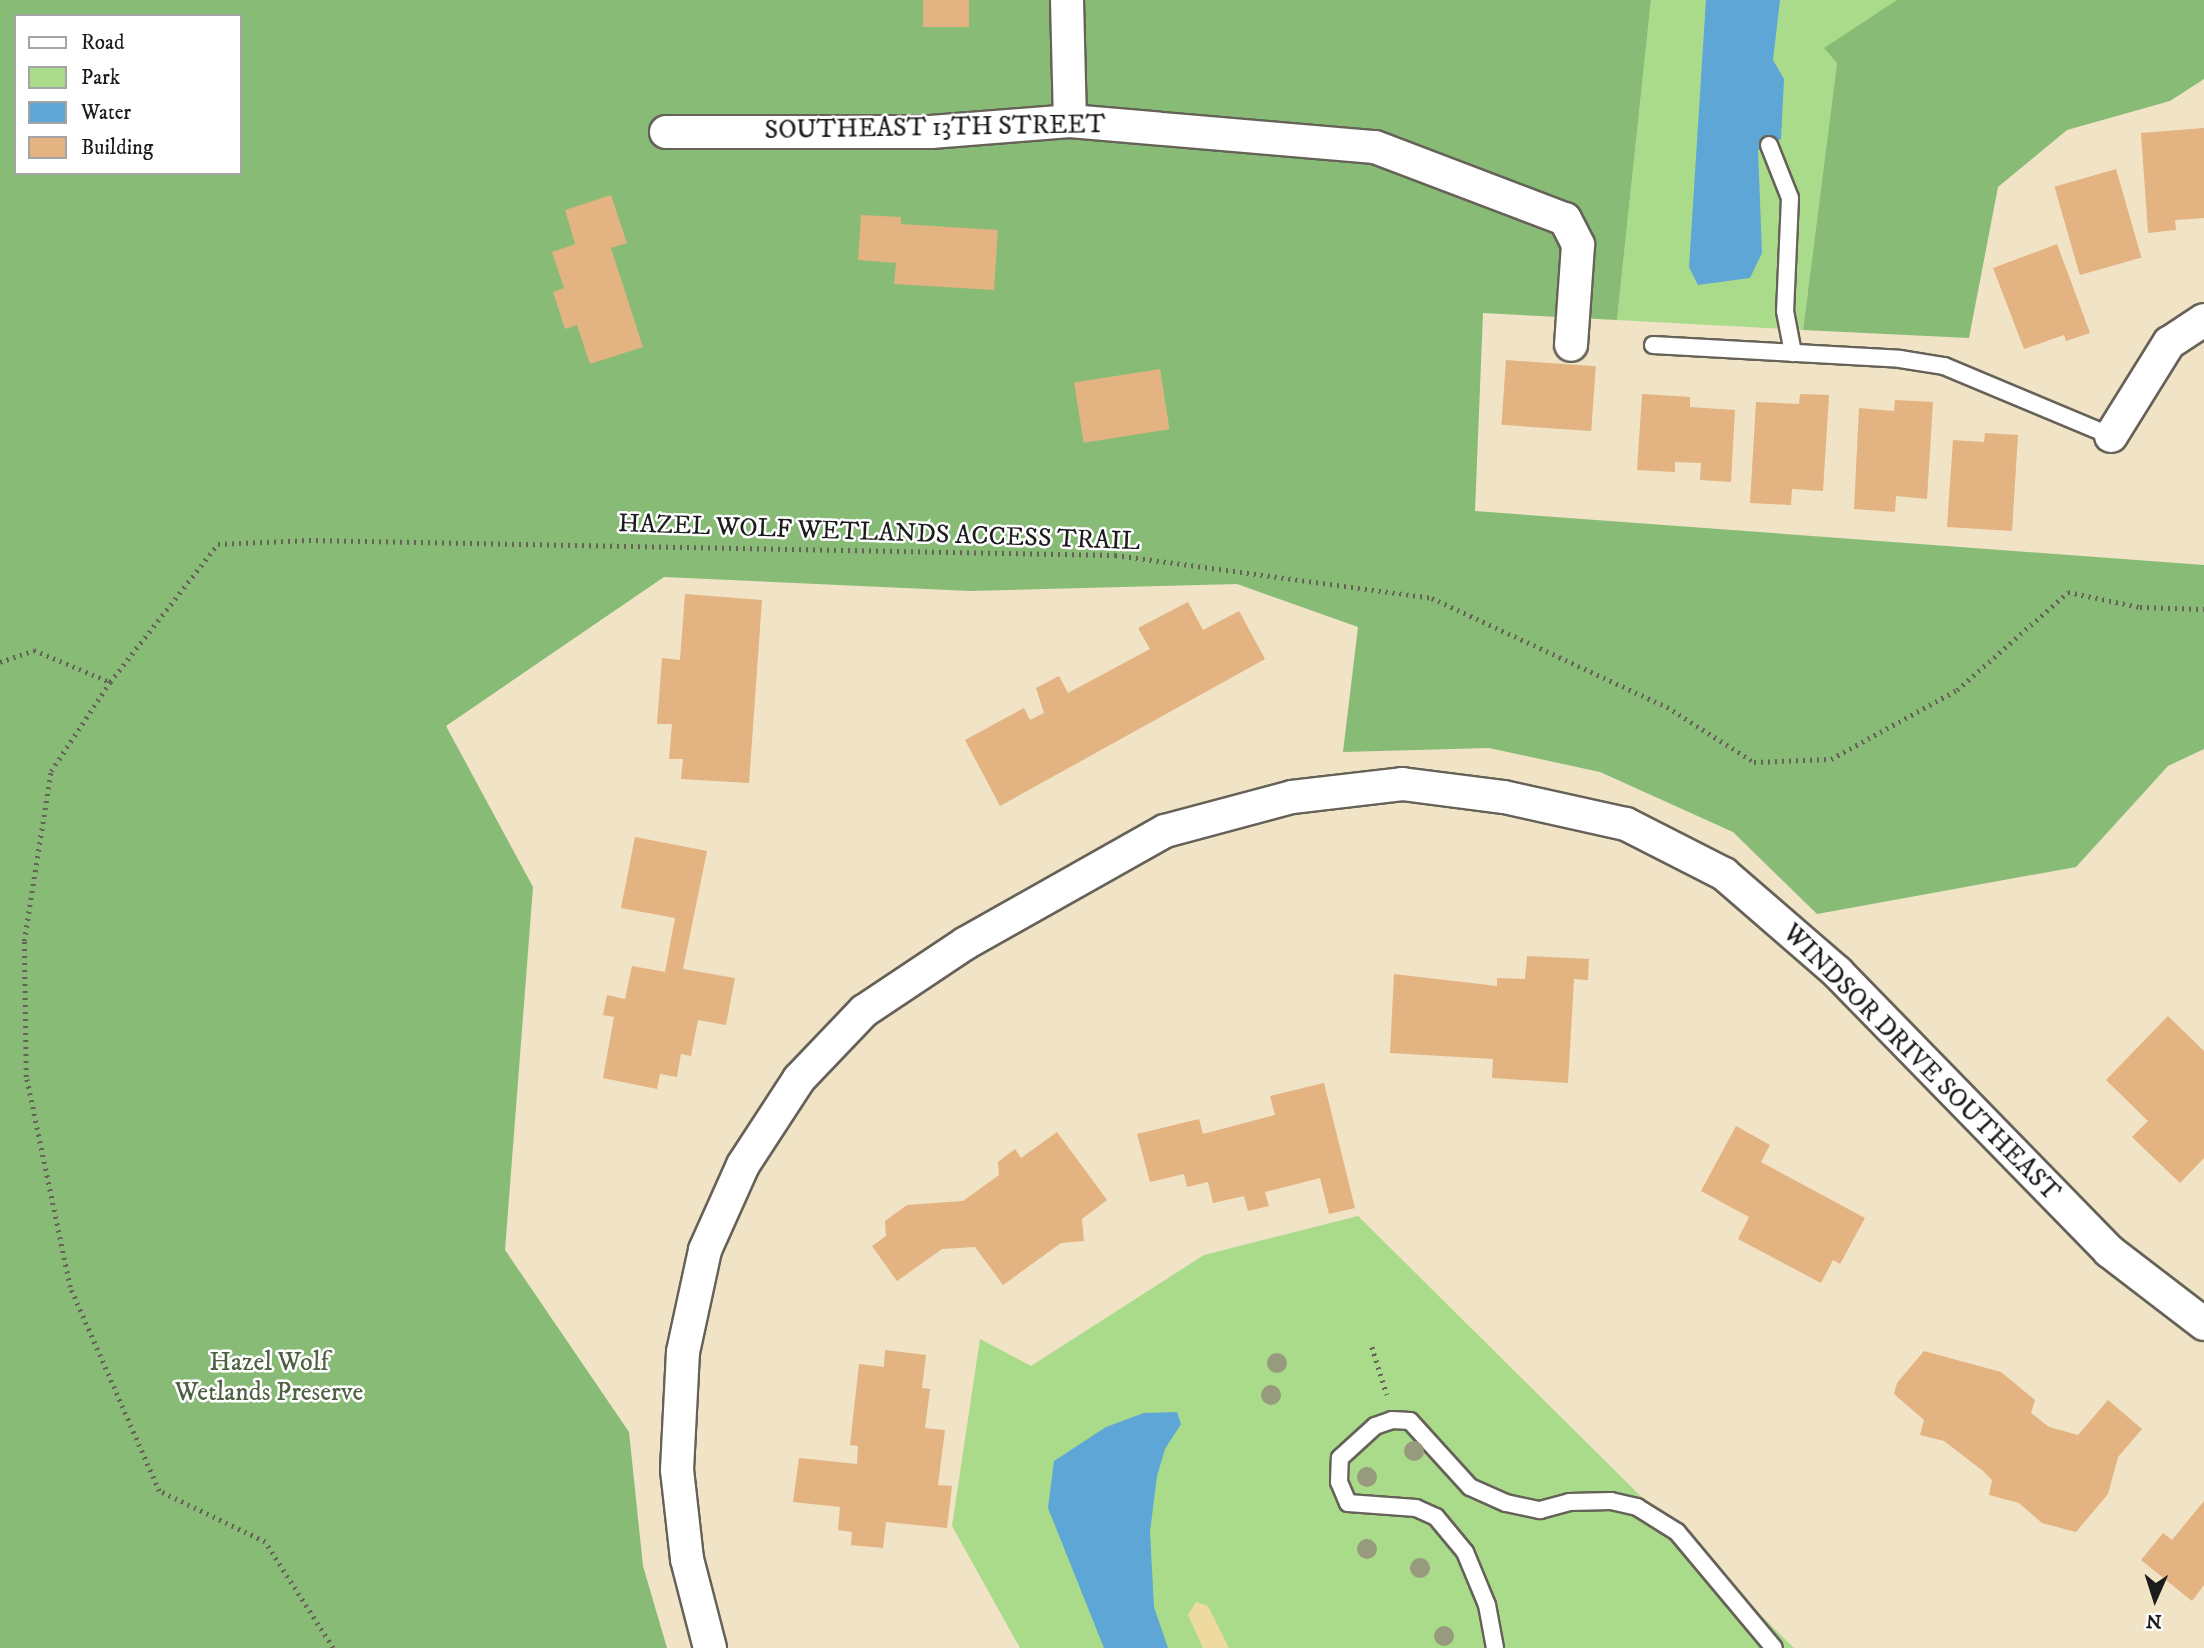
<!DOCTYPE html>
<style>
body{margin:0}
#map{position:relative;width:2204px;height:1648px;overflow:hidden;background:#f0e3c6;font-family:"IM FELL DW Pica",serif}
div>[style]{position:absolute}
.green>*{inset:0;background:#aadb8a}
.forest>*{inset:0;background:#87bb76}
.sand>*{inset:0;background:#eeda9e}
.water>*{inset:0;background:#5ea6d5}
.building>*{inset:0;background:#e3b382;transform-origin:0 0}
.path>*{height:4.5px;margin-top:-2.25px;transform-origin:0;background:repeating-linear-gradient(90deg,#666258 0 2px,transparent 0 7px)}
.roads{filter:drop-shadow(2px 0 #666258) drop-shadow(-2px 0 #666258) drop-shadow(0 2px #666258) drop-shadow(0 -2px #666258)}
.service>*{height:16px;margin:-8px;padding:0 8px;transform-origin:8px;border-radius:8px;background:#fff}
.minor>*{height:32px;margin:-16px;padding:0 16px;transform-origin:16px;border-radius:16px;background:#fff}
.trees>*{width:20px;height:20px;margin:-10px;border-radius:50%;background:#979a7d}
span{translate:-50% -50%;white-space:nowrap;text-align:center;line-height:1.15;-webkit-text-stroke:5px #fff;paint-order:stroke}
.street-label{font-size:26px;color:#1c1c1c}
.park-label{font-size:26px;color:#4e5f42}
.legend{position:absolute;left:14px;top:14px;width:228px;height:161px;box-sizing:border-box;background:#fff;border:2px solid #a4a4a4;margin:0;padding:9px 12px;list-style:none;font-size:21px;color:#1c1c1c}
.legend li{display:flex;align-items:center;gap:14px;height:35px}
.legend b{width:35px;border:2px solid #a4a4a4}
.north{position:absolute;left:2120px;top:1564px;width:70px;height:70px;-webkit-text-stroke:5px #fff;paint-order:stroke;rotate:183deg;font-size:19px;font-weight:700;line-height:28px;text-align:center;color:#1c1c1c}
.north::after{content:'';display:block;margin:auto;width:24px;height:32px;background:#1c1c1c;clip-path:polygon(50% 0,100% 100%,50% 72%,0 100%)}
</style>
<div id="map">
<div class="green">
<i style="clip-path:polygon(1651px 0,1897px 0,1837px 63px,1803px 330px,1617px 320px)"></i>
<i style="clip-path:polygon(1358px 1216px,1794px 1648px,1020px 1648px,952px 1526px,980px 1339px,1031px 1366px,1204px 1255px)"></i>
</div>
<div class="forest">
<i style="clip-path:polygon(evenodd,0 0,1651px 0,1617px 320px,1483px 313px,1475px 511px,2204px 565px,2204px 749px,2168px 766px,2076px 867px,1817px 914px,1733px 832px,1600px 772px,1489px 748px,1343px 752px,1358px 627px,1237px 584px,970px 591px,664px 577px,446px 726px,533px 887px,505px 1250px,629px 1432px,643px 1566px,667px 1648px,0 1648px,0 0,16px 16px,240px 16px,240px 173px,16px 173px,16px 16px)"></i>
<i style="clip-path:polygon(1897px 0,2204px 0,2204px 79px,2170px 101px,2067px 130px,1998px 187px,1969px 338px,1803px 330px,1837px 63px,1824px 48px)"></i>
</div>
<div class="sand">
<i style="clip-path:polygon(1196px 1602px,1208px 1606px,1229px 1648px,1203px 1648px,1188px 1615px)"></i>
</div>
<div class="water">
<i style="clip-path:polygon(1706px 0,1780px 0,1773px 60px,1784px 79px,1781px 139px,1758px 150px,1762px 253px,1750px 278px,1698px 285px,1689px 267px)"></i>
<i style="clip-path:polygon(1177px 1412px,1181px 1424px,1165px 1449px,1157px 1476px,1150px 1532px,1154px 1607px,1168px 1648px,1104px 1648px,1048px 1508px,1054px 1461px,1106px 1427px,1144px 1413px)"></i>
</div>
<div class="building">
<i style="left:923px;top:0;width:46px;height:27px"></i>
<i style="clip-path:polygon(2204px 128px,2204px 218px,2175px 220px,2176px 230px,2148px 233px,2141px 133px)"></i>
<i style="left:2116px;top:169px;width:92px;height:64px;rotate:74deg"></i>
<i style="clip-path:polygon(611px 195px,627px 243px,611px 248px,643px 347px,590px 364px,577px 325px,565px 329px,553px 292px,564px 288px,552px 252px,575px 244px,565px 210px)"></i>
<i style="clip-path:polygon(861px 215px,901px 217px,901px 224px,998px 230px,994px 290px,894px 284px,896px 263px,858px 260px)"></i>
<i style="clip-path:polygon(2057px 244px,2090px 333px,2066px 341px,2064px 335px,2024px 349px,1993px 268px)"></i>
<i style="left:1506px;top:360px;width:90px;height:65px;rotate:4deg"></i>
<i style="left:1160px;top:369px;width:61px;height:87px;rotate:81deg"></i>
<i style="clip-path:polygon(1642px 394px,1690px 397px,1690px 407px,1735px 410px,1731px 482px,1700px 480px,1701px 463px,1675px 462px,1675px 472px,1637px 470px)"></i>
<i style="clip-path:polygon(1800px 394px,1829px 395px,1823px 491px,1792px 489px,1791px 505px,1750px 503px,1756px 402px,1799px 404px)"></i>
<i style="clip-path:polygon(1895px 400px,1933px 402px,1927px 499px,1896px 496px,1895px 512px,1854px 509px,1859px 408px,1894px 411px)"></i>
<i style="clip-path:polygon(1985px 433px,2018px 435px,2012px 531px,1947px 527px,1953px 440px,1984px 442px)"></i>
<i style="clip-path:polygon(685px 594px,762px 600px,749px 783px,681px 779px,683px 759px,669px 759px,672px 724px,657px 724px,662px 658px,680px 660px)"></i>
<i style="clip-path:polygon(1188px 602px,1203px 630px,1239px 611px,1265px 659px,1000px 806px,965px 740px,1024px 708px,1030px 720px,1044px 713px,1036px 688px,1059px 676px,1068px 693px,1150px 649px,1138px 628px)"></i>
<i style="clip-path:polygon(635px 837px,707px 851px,683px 969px,735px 978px,726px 1025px,698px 1020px,691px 1056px,681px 1054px,677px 1077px,660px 1074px,657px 1089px,603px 1078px,614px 1017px,603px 1015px,607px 995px,625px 999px,632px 966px,665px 972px,675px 918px,621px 908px)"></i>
<i style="clip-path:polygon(1527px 956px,1589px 959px,1588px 980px,1574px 979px,1568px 1083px,1492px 1078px,1493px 1059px,1390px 1053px,1394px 974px,1497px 986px,1497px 978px,1525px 979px)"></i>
<i style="clip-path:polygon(2168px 1016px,2204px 1051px,2204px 1158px,2180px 1183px,2132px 1137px,2148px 1121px,2106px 1080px)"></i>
<i style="clip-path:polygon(1324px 1083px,1355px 1208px,1329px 1214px,1320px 1178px,1265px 1192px,1269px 1206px,1248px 1211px,1244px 1196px,1213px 1203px,1208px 1182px,1187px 1187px,1184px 1174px,1150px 1182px,1137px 1134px,1199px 1119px,1203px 1134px,1275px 1115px,1270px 1096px)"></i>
<i style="clip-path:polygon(1736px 1126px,1770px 1145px,1761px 1162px,1865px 1218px,1840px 1264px,1833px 1260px,1821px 1283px,1738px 1239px,1749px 1217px,1701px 1191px)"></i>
<i style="clip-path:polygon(1057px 1132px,1107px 1200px,1082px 1219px,1084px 1241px,1061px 1243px,1003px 1285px,975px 1247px,942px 1249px,897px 1281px,872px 1246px,886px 1236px,885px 1221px,907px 1205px,963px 1201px,999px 1175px,998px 1162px,1015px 1149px,1021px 1158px)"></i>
<i style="clip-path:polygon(885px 1350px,926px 1355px,922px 1388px,930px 1389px,925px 1428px,945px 1430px,938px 1485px,952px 1486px,947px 1528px,886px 1522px,883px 1548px,851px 1545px,852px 1532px,838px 1530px,840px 1507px,793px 1502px,799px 1458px,857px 1464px,858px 1446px,850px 1445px,859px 1364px,884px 1367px)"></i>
<i style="clip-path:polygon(1924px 1351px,2001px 1372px,2035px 1400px,2031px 1413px,2049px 1427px,2078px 1435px,2108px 1400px,2142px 1429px,2118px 1457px,2108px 1494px,2076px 1532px,2042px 1523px,2019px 1503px,1989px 1495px,1992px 1480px,1983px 1471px,1944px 1441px,1920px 1435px,1924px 1420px,1894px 1394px,1897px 1383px)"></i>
<i style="clip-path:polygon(2204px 1501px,2204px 1585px,2192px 1601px,2141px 1560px,2163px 1533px,2172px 1540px)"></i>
</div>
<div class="path">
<i style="left:0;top:662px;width:36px;rotate:-19deg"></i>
<i style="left:34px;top:650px;width:82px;rotate:22.8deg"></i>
<i style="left:1372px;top:1347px;width:50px;rotate:72.6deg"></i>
<i style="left:333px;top:1648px;width:126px;rotate:-122.7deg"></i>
<i style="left:265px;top:1542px;width:118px;rotate:-154.3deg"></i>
<i style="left:159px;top:1491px;width:223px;rotate:-113.6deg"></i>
<i style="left:70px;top:1287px;width:215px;rotate:-101.8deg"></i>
<i style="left:26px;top:1077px;width:136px;rotate:-90.8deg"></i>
<i style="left:24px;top:941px;width:172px;rotate:-81deg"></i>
<i style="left:51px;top:771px;width:107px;rotate:-56.5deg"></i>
<i style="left:110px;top:682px;width:175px;rotate:-52deg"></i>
<i style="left:218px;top:544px;width:91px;rotate:-2.5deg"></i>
<i style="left:309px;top:540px;width:806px;rotate:1.07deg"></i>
<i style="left:1115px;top:555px;width:320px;rotate:7.7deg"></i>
<i style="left:1432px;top:598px;width:259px;rotate:24.9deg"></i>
<i style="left:1667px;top:707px;width:103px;rotate:32.3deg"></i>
<i style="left:1754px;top:762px;width:77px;rotate:-2.2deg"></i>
<i style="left:1831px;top:759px;width:144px;rotate:-28.7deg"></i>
<i style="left:1957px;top:690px;width:148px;rotate:-41.4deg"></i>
<i style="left:2068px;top:592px;width:74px;rotate:11.8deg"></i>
<i style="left:2140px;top:607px;width:64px;rotate:1.8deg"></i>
</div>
<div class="roads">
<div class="service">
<i style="left:1769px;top:145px;width:57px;rotate:68.4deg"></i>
<i style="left:1790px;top:198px;width:113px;rotate:92.5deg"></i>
<i style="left:1785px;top:311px;width:43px;rotate:79.2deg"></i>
<i style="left:1653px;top:345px;width:247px;rotate:3.2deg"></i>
<i style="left:1900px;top:359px;width:45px;rotate:9deg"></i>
<i style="left:1944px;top:366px;width:181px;rotate:22.7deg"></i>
<i style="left:1495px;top:1648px;width:44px;rotate:-100.5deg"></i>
<i style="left:1487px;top:1605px;width:57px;rotate:-112.5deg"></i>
<i style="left:1465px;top:1552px;width:45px;rotate:-129.6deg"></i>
<i style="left:1436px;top:1517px;width:22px;rotate:-156deg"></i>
<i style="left:1416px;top:1508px;width:68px;rotate:-175.8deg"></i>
<i style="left:1348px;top:1503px;width:23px;rotate:-113deg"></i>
<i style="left:1339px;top:1482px;width:24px;rotate:-88deg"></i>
<i style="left:1340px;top:1458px;width:47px;rotate:-42.4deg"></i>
<i style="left:1375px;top:1426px;width:18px;rotate:-19deg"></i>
<i style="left:1392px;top:1420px;width:18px;rotate:3deg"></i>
<i style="left:1410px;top:1421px;width:89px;rotate:47.7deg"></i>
<i style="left:1470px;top:1487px;width:39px;rotate:24deg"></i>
<i style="left:1506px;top:1503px;width:35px;rotate:12deg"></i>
<i style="left:1540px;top:1510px;width:30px;rotate:-15deg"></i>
<i style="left:1569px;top:1502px;width:42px;rotate:-1.4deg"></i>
<i style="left:1611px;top:1501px;width:27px;rotate:13deg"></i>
<i style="left:1637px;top:1507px;width:47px;rotate:32deg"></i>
<i style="left:1677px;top:1532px;width:151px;rotate:50.1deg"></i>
</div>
<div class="minor">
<i style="left:1067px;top:0;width:121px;rotate:88.6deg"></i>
<i style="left:666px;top:132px;width:265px"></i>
<i style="left:931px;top:132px;width:139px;rotate:-4.5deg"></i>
<i style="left:1070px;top:121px;width:306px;rotate:4.9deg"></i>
<i style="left:1375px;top:147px;width:203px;rotate:20.8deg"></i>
<i style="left:1565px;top:219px;width:29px;rotate:63deg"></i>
<i style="left:1578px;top:245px;width:100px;rotate:94deg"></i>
<i style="left:2111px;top:436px;width:110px;rotate:-58.1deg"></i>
<i style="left:2169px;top:343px;width:42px;rotate:-33.3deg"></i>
<i style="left:710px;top:1648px;width:92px;rotate:-104.5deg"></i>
<i style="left:687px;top:1559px;width:90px;rotate:-96.4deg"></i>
<i style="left:677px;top:1470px;width:118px;rotate:-87.1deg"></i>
<i style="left:683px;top:1352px;width:104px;rotate:-77.8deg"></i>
<i style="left:705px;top:1250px;width:93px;rotate:-65.9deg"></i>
<i style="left:743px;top:1165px;width:103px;rotate:-56.9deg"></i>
<i style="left:799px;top:1079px;width:94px;rotate:-46.3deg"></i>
<i style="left:864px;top:1011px;width:123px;rotate:-33.7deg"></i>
<i style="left:966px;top:943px;width:228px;rotate:-29.4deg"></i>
<i style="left:1165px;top:831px;width:131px;rotate:-15deg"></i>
<i style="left:1292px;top:797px;width:111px;rotate:-6.7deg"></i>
<i style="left:1402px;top:784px;width:103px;rotate:7.3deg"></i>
<i style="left:1504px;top:797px;width:125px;rotate:12.5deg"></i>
<i style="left:1626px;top:824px;width:110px;rotate:27deg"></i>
<i style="left:1724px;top:874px;width:150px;rotate:40.9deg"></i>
<i style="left:1837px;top:972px;width:390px;rotate:45.7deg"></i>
<i style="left:2109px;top:1251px;width:120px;rotate:37.5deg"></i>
</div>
</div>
<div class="trees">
<i style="left:1277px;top:1363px"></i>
<i style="left:1271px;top:1395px"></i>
<i style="left:1414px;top:1451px"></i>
<i style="left:1367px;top:1477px"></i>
<i style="left:1367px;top:1549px"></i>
<i style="left:1420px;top:1568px"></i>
<i style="left:1444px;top:1636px"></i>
</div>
<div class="street-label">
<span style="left:935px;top:128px;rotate:-1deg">SOUTHEAST 13TH STREET</span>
<span style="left:879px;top:533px;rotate:2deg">HAZEL WOLF WETLANDS ACCESS TRAIL</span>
<span style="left:1921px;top:1063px;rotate:45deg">WINDSOR DRIVE SOUTHEAST</span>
</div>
<div class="park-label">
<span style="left:269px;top:1378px">Hazel Wolf<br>Wetlands Preserve</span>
</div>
<ul class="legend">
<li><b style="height:9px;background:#fff"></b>Road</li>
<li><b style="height:19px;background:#aadb8a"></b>Park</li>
<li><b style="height:19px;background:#5ea6d5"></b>Water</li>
<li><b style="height:19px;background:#e3b382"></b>Building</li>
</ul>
<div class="north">N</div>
</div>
